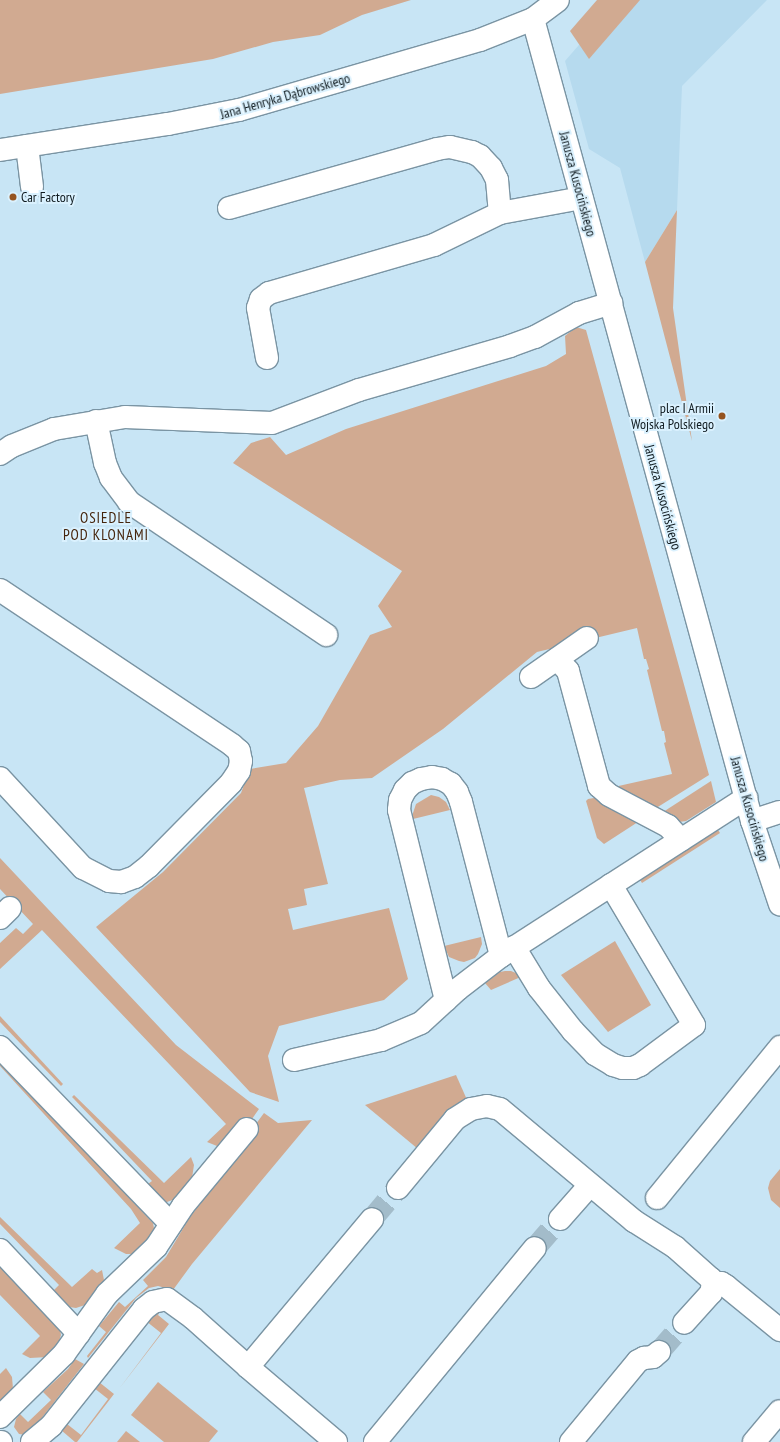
<!DOCTYPE html>
<meta charset="utf-8">
<style>
body{margin:0}
#map{position:relative;width:780px;height:1442px;overflow:hidden;background:#c8e5f5;font-family:"PT Sans Narrow",sans-serif}
div>[style]{position:absolute}
.built>*{inset:0;background:#b6daee}
.green>*{inset:0;background:#d1aa91}
.minor-tunnel>*{height:22px;margin-top:-11px;transform-origin:0;background:repeating-linear-gradient(90deg,#a3bcca 0 22px,transparent 0 33px)}
.roads{filter:drop-shadow(1px 0 #7a94a3) drop-shadow(-1px 0 #7a94a3) drop-shadow(0 1px #7a94a3) drop-shadow(0 -1px #7a94a3)}
.minor>*{height:22px;margin:-11px;padding:0 11px;transform-origin:11px;border-radius:11px;background:#fff}
.dots>*{width:11px;height:11px;translate:-50% -50%;box-sizing:border-box;border:2px solid #daf1fe;border-radius:50%}
span{translate:-50% -50%;white-space:nowrap;text-align:center;line-height:1.15;-webkit-text-stroke:4px #daf1fe;paint-order:stroke}
.street-label{font-size:14px;color:#0f1a1f}
.poi-label{font-size:14px;color:#0f1a1f}
.left{translate:0 -50%;text-align:left}
.right{translate:-100% -50%;text-align:right}
.neighbourhood-label{font-size:15px;color:#45250d;letter-spacing:1px}
</style>
<div id="map">
<div class="built">
<i style="clip-path:polygon(618px 0,767px 0,682px 86px,677px 210px,645px 262px,620px 168px,589px 149px,565px 61px)"></i>
</div>
<div class="green">
<i style="clip-path:polygon(0 0,411px 0,362px 15px,320px 35px,273px 42px,213px 59px,0 94px)"></i>
<i style="clip-path:polygon(597px 0,640px 0,589px 59px,570px 31px)"></i>
<i style="clip-path:polygon(677px 210px,673px 308px,692px 441px,645px 262px)"></i>
<i style="clip-path:polygon(576px 327px,586px 330px,709px 775px,653px 810px,614px 787px,672px 774px,664px 743px,666px 742px,664px 731px,662px 731px,647px 670px,649px 669px,646px 659px,644px 659px,637px 628px,537px 652px,443px 729px,372px 778px,340px 780px,304px 788px,328px 884px,304px 889px,307px 905px,288px 909px,293px 930px,389px 908px,408px 979px,384px 1000px,279px 1026px,268px 1056px,279px 1102px,250px 1092px,96px 927px,163px 872px,241px 793px,250px 769px,286px 763px,318px 726px,370px 635px,392px 627px,378px 606px,402px 571px,233px 463px,251px 443px,270px 437px,286px 455px,346px 429px,546px 366px,566px 354px,565px 336px)"></i>
<i style="clip-path:polygon(711px 781px,716px 802px,686px 821px,679px 822px,660px 814px)"></i>
<i style="clip-path:polygon(431px 795px,439px 797px,446px 802px,450px 810px,413px 819px,413px 813px,416px 804px)"></i>
<i style="clip-path:polygon(600px 797px,641px 820px,604px 844px,597px 838px,586px 801px,588px 799px)"></i>
<i style="clip-path:polygon(718px 830px,720px 833px,642px 883px,639px 878px)"></i>
<i style="clip-path:polygon(0 858px,176px 1045px,259px 1109px,247px 1126px,223px 1145px,217px 1146px,207px 1142px,226px 1124px,42px 930px,0 969px,0 943px,16px 928px,23px 934px,33px 924px,0 889px)"></i>
<i style="clip-path:polygon(481px 937px,482px 944px,478px 954px,475px 958px,464px 962px,459px 961px,449px 957px,444px 946px)"></i>
<i style="clip-path:polygon(615px 941px,651px 1005px,608px 1032px,561px 975px)"></i>
<i style="clip-path:polygon(505px 971px,511px 971px,523px 976px,491px 990px,485px 983px,500px 972px)"></i>
<i style="clip-path:polygon(0 1016px,63px 1084px,61px 1086px,0 1022px)"></i>
<i style="clip-path:polygon(0 1062px,153px 1223px,155px 1234px,134px 1254px,126px 1254px,114px 1248px,140px 1223px,131px 1209px,0 1066px)"></i>
<i style="clip-path:polygon(456px 1075px,468px 1102px,418px 1149px,365px 1105px)"></i>
<i style="clip-path:polygon(74px 1095px,164px 1183px,191px 1157px,194px 1165px,192px 1178px,178px 1198px,167px 1202px,160px 1201px,144px 1187px,152px 1181px,74px 1099px,72px 1097px)"></i>
<i style="clip-path:polygon(264px 1113px,278px 1123px,312px 1120px,192px 1264px,173px 1290px,158px 1286px,149px 1288px,136px 1298px,88px 1358px,87px 1356px,106px 1332px,99px 1326px,119px 1302px,125px 1307px,148px 1286px,143px 1280px,166px 1257px,190px 1217px,253px 1135px,250px 1132px)"></i>
<i style="clip-path:polygon(780px 1169px,780px 1208px,771px 1200px,768px 1188px,770px 1181px)"></i>
<i style="clip-path:polygon(0 1217px,72px 1287px,92px 1269px,97px 1273px,102px 1270px,104px 1280px,102px 1286px,88px 1304px,76px 1308px,69px 1307px,62px 1303px,52px 1292px,59px 1285px,0 1224px)"></i>
<i style="clip-path:polygon(0 1264px,60px 1330px,61px 1335px,58px 1345px,48px 1357px,30px 1358px,22px 1354px,40px 1336px,0 1295px)"></i>
<i style="clip-path:polygon(163px 1306px,158px 1315px,169px 1324px,119px 1389px,161px 1333px,146px 1321px)"></i>
<i style="clip-path:polygon(75px 1359px,84px 1364px,30px 1433px,26px 1435px,19px 1434px,14px 1427px,16px 1419px,20px 1414px,28px 1422px,51px 1400px,43px 1392px,68px 1369px)"></i>
<i style="clip-path:polygon(6px 1368px,12px 1377px,13px 1389px,11px 1392px,0 1403px,0 1374px)"></i>
<i style="clip-path:polygon(99px 1382px,114px 1394px,77px 1442px,75px 1442px,61px 1430px,67px 1424px,81px 1435px,108px 1399px,94px 1388px)"></i>
<i style="clip-path:polygon(158px 1382px,218px 1431px,209px 1442px,164px 1442px,131px 1415px)"></i>
<i style="clip-path:polygon(126px 1431px,140px 1442px,117px 1442px)"></i>
</div>
<div class="minor-tunnel">
<i style="left:372px;top:1219px;width:40px;rotate:-50deg"></i>
<i style="left:535px;top:1248px;width:38px;rotate:-49deg"></i>
<i style="left:659px;top:1352px;width:38px;rotate:-49deg"></i>
</div>
<div class="roads">
<div class="minor">
<i style="left:533px;top:19px;width:831px;rotate:74.73deg"></i>
<i style="left:752px;top:821px;width:88px;rotate:71.4deg"></i>
<i style="left:27px;top:146px;width:41px;rotate:83deg"></i>
<i style="left:0;top:150px;width:170px;rotate:-8.8deg"></i>
<i style="left:168px;top:124px;width:72px;rotate:-11.2deg"></i>
<i style="left:239px;top:110px;width:251px;rotate:-16.2deg"></i>
<i style="left:480px;top:40px;width:57px;rotate:-21.6deg"></i>
<i style="left:533px;top:19px;width:31px;rotate:-37deg"></i>
<i style="left:229px;top:208px;width:216px;rotate:-15.8deg"></i>
<i style="left:437px;top:149px;width:13px;rotate:-9deg"></i>
<i style="left:450px;top:147px;width:23px;rotate:13deg"></i>
<i style="left:472px;top:152px;width:9px;rotate:27deg"></i>
<i style="left:480px;top:156px;width:16px;rotate:47deg"></i>
<i style="left:491px;top:168px;width:13px;rotate:63deg"></i>
<i style="left:497px;top:180px;width:33px;rotate:85deg"></i>
<i style="left:267px;top:358px;width:51px;rotate:-100.2deg"></i>
<i style="left:258px;top:308px;width:9px;rotate:-72deg"></i>
<i style="left:261px;top:299px;width:10px;rotate:-37deg"></i>
<i style="left:269px;top:293px;width:172px;rotate:-16.2deg"></i>
<i style="left:434px;top:245px;width:73px;rotate:-25.9deg"></i>
<i style="left:500px;top:213px;width:83px;rotate:-10.4deg"></i>
<i style="left:96px;top:421px;width:43px;rotate:77.9deg"></i>
<i style="left:105px;top:463px;width:16px;rotate:68deg"></i>
<i style="left:111px;top:478px;width:30px;rotate:53deg"></i>
<i style="left:129px;top:502px;width:238px;rotate:34deg"></i>
<i style="left:0;top:454px;width:14px;rotate:-34deg"></i>
<i style="left:12px;top:446px;width:45px;rotate:-22deg"></i>
<i style="left:54px;top:429px;width:72px;rotate:-9.6deg"></i>
<i style="left:125px;top:417px;width:147px;rotate:2.3deg"></i>
<i style="left:272px;top:423px;width:93px;rotate:-20.8deg"></i>
<i style="left:359px;top:390px;width:157px;rotate:-16.2deg"></i>
<i style="left:510px;top:346px;width:27px;rotate:-20deg"></i>
<i style="left:535px;top:337px;width:50px;rotate:-28.6deg"></i>
<i style="left:579px;top:313px;width:34px;rotate:-17deg"></i>
<i style="left:0;top:590px;width:279px;rotate:33.7deg"></i>
<i style="left:232px;top:745px;width:9px;rotate:41deg"></i>
<i style="left:239px;top:751px;width:10px;rotate:79deg"></i>
<i style="left:241px;top:761px;width:10px;rotate:101deg"></i>
<i style="left:239px;top:771px;width:14px;rotate:124deg"></i>
<i style="left:231px;top:783px;width:117px;rotate:134.7deg"></i>
<i style="left:149px;top:866px;width:18px;rotate:142deg"></i>
<i style="left:135px;top:877px;width:15px;rotate:160deg"></i>
<i style="left:121px;top:882px;width:12px;rotate:-175deg"></i>
<i style="left:109px;top:881px;width:29px;rotate:-153deg"></i>
<i style="left:83px;top:868px;width:122px;rotate:-132.7deg"></i>
<i style="left:557px;top:659px;width:16px;rotate:47deg"></i>
<i style="left:568px;top:671px;width:119px;rotate:74.9deg"></i>
<i style="left:599px;top:786px;width:13px;rotate:42deg"></i>
<i style="left:609px;top:795px;width:67px;rotate:27.7deg"></i>
<i style="left:668px;top:826px;width:19px;rotate:47deg"></i>
<i style="left:531px;top:677px;width:68px;rotate:-34.9deg"></i>
<i style="left:752px;top:821px;width:29px;rotate:-18deg"></i>
<i style="left:0;top:918px;width:14px;rotate:-45deg"></i>
<i style="left:514px;top:947px;width:48px;rotate:58.6deg"></i>
<i style="left:539px;top:988px;width:55px;rotate:51.7deg"></i>
<i style="left:573px;top:1031px;width:32px;rotate:46deg"></i>
<i style="left:595px;top:1054px;width:21px;rotate:31deg"></i>
<i style="left:613px;top:1065px;width:10px;rotate:17deg"></i>
<i style="left:623px;top:1068px;width:10px"></i>
<i style="left:633px;top:1068px;width:8px;rotate:-23deg"></i>
<i style="left:640px;top:1065px;width:67px;rotate:-36.5deg"></i>
<i style="left:694px;top:1025px;width:163px;rotate:-120.7deg"></i>
<i style="left:446px;top:1000px;width:196px;rotate:-103.9deg"></i>
<i style="left:399px;top:810px;width:10px;rotate:-84deg"></i>
<i style="left:400px;top:800px;width:11px;rotate:-63deg"></i>
<i style="left:405px;top:790px;width:10px;rotate:-45deg"></i>
<i style="left:412px;top:783px;width:10px;rotate:-24deg"></i>
<i style="left:421px;top:779px;width:11px;rotate:-10deg"></i>
<i style="left:432px;top:777px;width:10px;rotate:11deg"></i>
<i style="left:442px;top:779px;width:10px;rotate:29deg"></i>
<i style="left:451px;top:784px;width:10px;rotate:53deg"></i>
<i style="left:457px;top:792px;width:11px;rotate:68deg"></i>
<i style="left:461px;top:802px;width:159px;rotate:75.4deg"></i>
<i style="left:0;top:1047px;width:246px;rotate:46deg"></i>
<i style="left:294px;top:1060px;width:89px;rotate:-12.9deg"></i>
<i style="left:381px;top:1040px;width:43px;rotate:-23deg"></i>
<i style="left:421px;top:1023px;width:50px;rotate:-42.6deg"></i>
<i style="left:458px;top:989px;width:54px;rotate:-37.5deg"></i>
<i style="left:501px;top:956px;width:292px;rotate:-32.8deg"></i>
<i style="left:398px;top:1188px;width:89px;rotate:-50.4deg"></i>
<i style="left:455px;top:1119px;width:19px;rotate:-32deg"></i>
<i style="left:471px;top:1109px;width:16px;rotate:-11deg"></i>
<i style="left:487px;top:1106px;width:13px;rotate:13deg"></i>
<i style="left:500px;top:1109px;width:175px;rotate:39.9deg"></i>
<i style="left:634px;top:1221px;width:49px;rotate:32.4deg"></i>
<i style="left:675px;top:1247px;width:48px;rotate:41.6deg"></i>
<i style="left:711px;top:1279px;width:4px;rotate:63deg"></i>
<i style="left:713px;top:1283px;width:10px;rotate:101deg"></i>
<i style="left:711px;top:1293px;width:40px;rotate:132deg"></i>
<i style="left:657px;top:1198px;width:195px;rotate:-50.8deg"></i>
<i style="left:560px;top:1219px;width:45px;rotate:-48.6deg"></i>
<i style="left:0;top:1250px;width:115px;rotate:46.8deg"></i>
<i style="left:713px;top:1283px;width:8px"></i>
<i style="left:721px;top:1283px;width:6px;rotate:31deg"></i>
<i style="left:726px;top:1286px;width:70px;rotate:39.2deg"></i>
<i style="left:0;top:1417px;width:90px;rotate:-44.5deg"></i>
<i style="left:64px;top:1354px;width:74px;rotate:-54.4deg"></i>
<i style="left:107px;top:1294px;width:68px;rotate:-43.8deg"></i>
<i style="left:156px;top:1247px;width:49px;rotate:-56.6deg"></i>
<i style="left:183px;top:1206px;width:100px;rotate:-50.3deg"></i>
<i style="left:0;top:1442px;width:1px"></i>
<i style="left:32px;top:1442px;width:25px;rotate:-40deg"></i>
<i style="left:51px;top:1426px;width:149px;rotate:-51.5deg"></i>
<i style="left:144px;top:1309px;width:11px;rotate:-38deg"></i>
<i style="left:153px;top:1302px;width:14px;rotate:-12deg"></i>
<i style="left:167px;top:1299px;width:32px;rotate:36deg"></i>
<i style="left:193px;top:1318px;width:74px;rotate:41.7deg"></i>
<i style="left:336px;top:1442px;width:116px;rotate:-139.6deg"></i>
<i style="left:248px;top:1367px;width:193px;rotate:-50deg"></i>
<i style="left:375px;top:1442px;width:251px;rotate:-50.5deg"></i>
<i style="left:571px;top:1442px;width:105px;rotate:-50.4deg"></i>
<i style="left:638px;top:1361px;width:7px;rotate:-27deg"></i>
<i style="left:644px;top:1358px;width:9px;rotate:-6deg"></i>
<i style="left:653px;top:1357px;width:8px;rotate:-40deg"></i>
<i style="left:754px;top:1442px;width:40px;rotate:-50deg"></i>
</div>
</div>
<div class="dots">
<i style="left:13px;top:197px;background:#955420"></i>
<i style="left:722px;top:416px;background:#955420"></i>
</div>
<div class="street-label">
<span style="left:285px;top:96px;rotate:-16deg">Jana Henryka Dąbrowskiego</span>
<span style="left:578px;top:184px;rotate:75deg">Janusza Kusocińskiego</span>
<span style="left:663px;top:497px;rotate:75deg">Janusza Kusocińskiego</span>
<span style="left:750px;top:809px;rotate:74deg">Janusza Kusocińskiego</span>
</div>
<div class="poi-label">
<span class="left" style="left:21px;top:197px">Car Factory</span>
<span class="right" style="left:714px;top:416px">plac I Armii<br>Wojska Polskiego</span>
</div>
<div class="neighbourhood-label">
<span style="left:106px;top:526px">OSIEDLE<br>POD KLONAMI</span>
</div>
</div>
